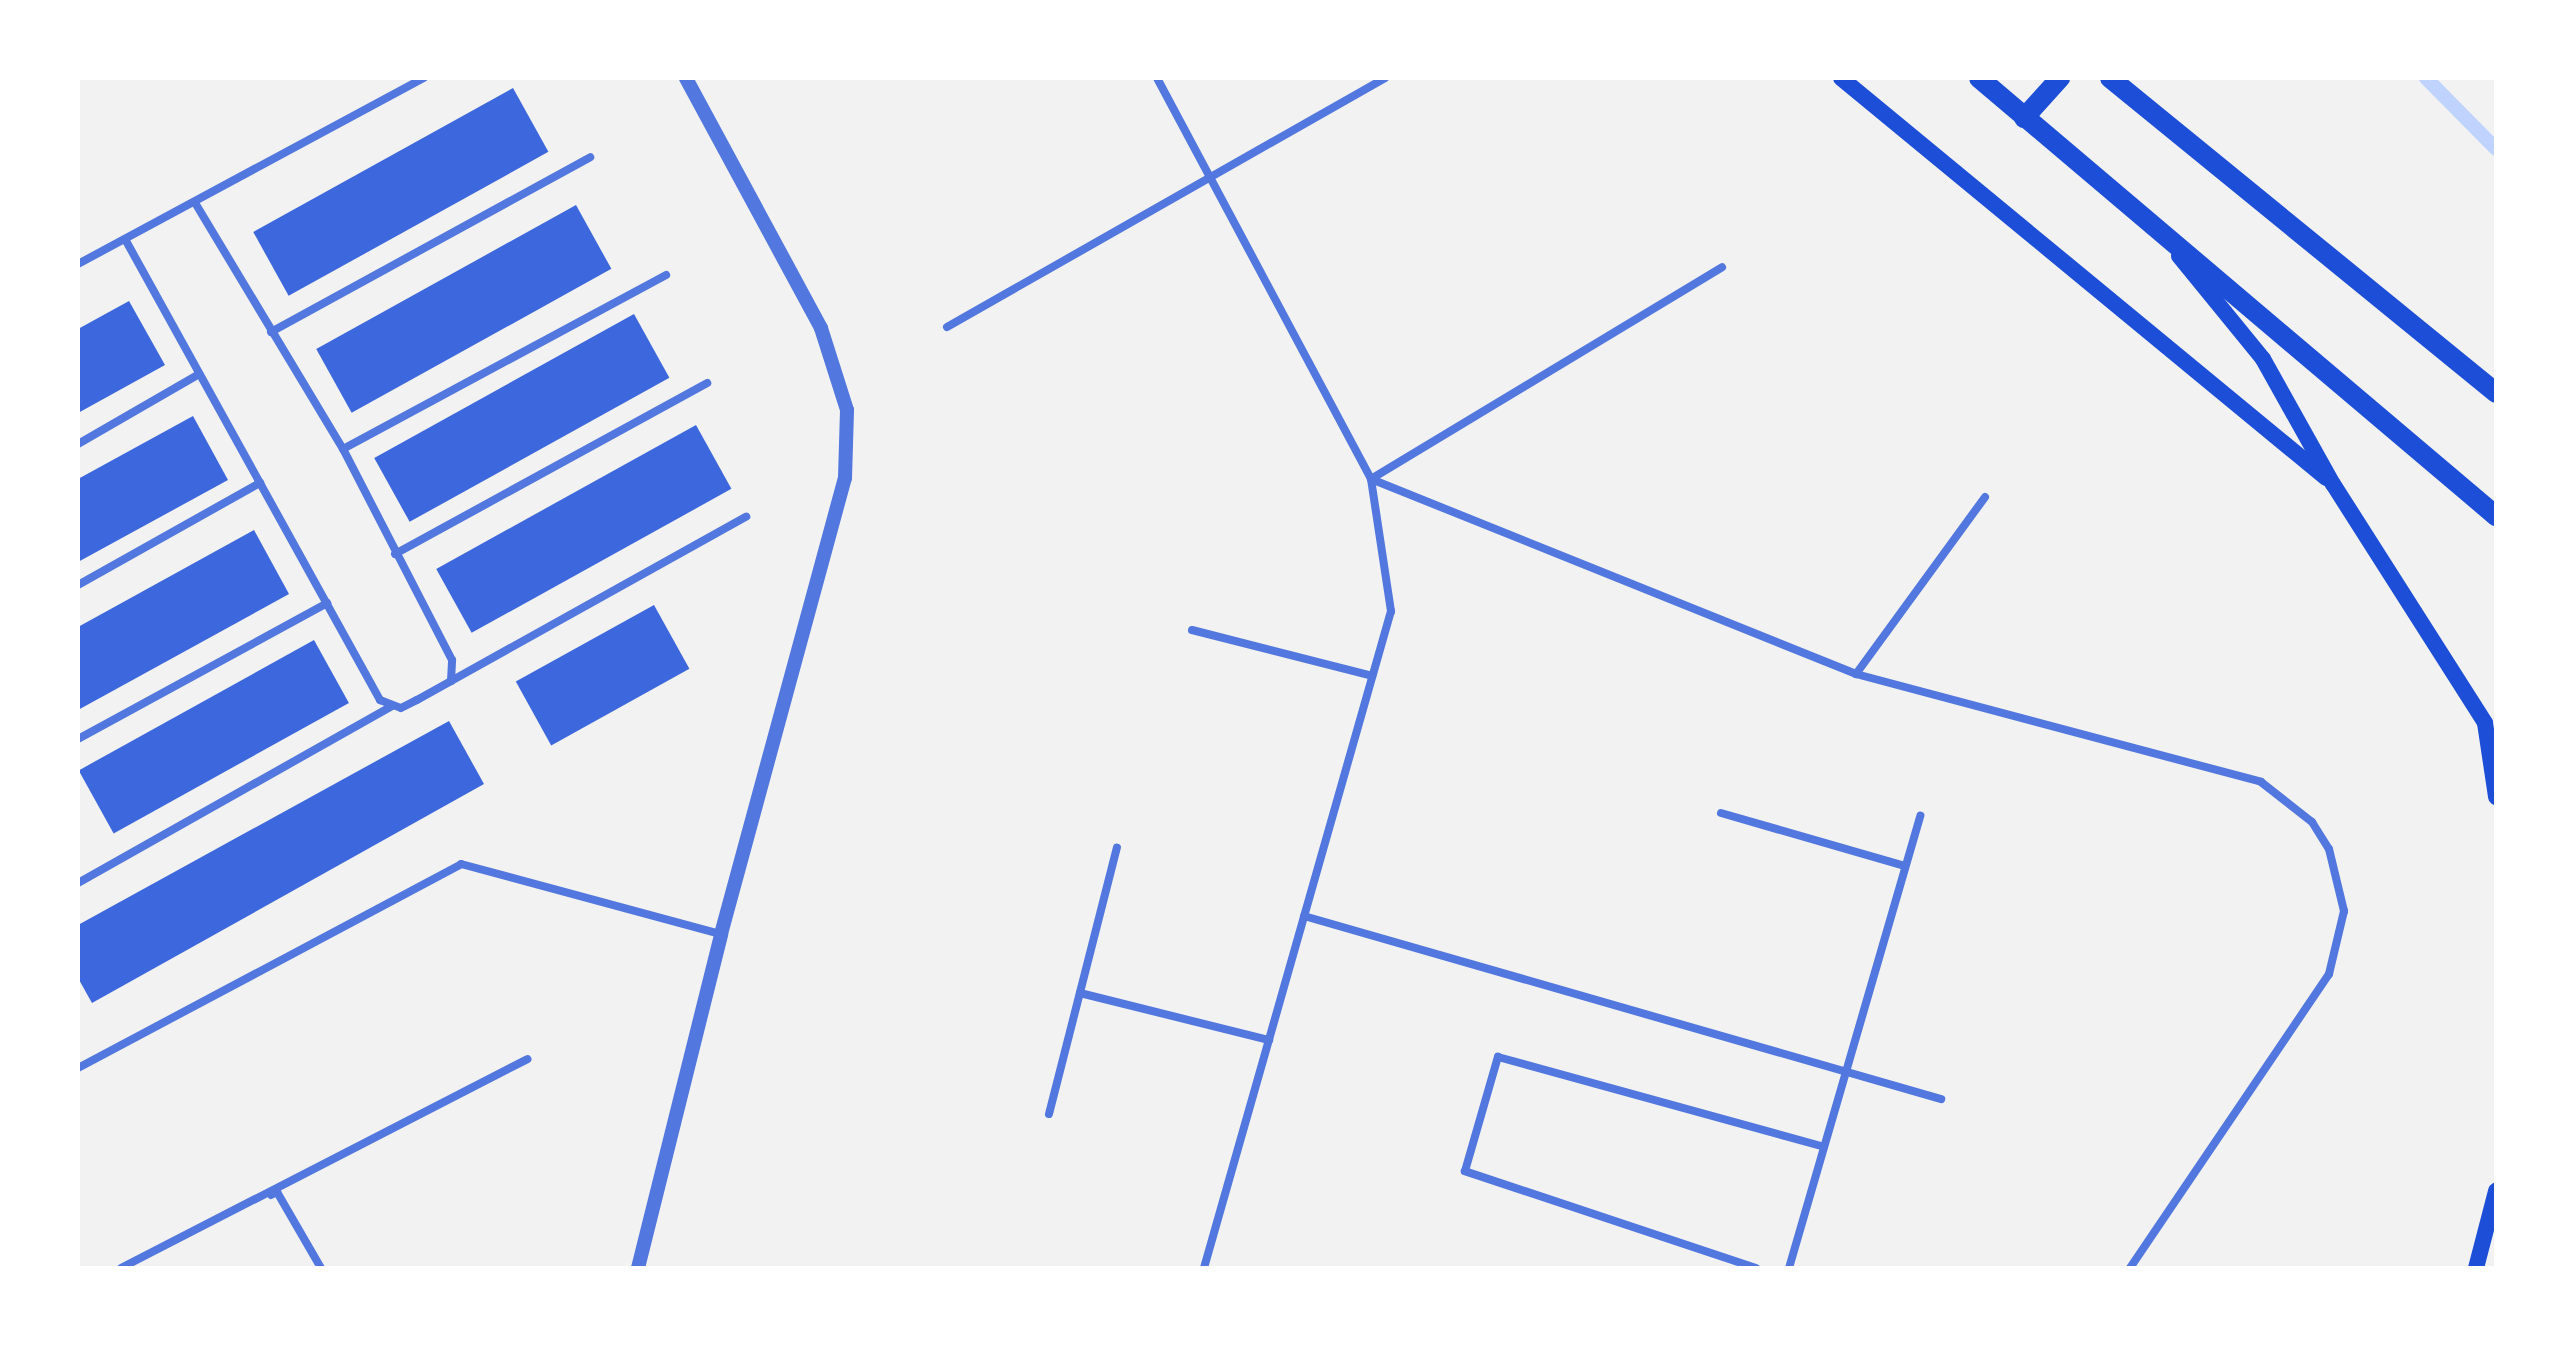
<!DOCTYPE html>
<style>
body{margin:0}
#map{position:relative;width:2574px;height:1346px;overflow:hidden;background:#f2f2f2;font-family:"Source Sans 3",sans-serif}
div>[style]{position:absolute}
.stream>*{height:14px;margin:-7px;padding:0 7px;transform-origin:7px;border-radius:7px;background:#bfd3fe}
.building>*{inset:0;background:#3d67dc;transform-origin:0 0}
.minor>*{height:8px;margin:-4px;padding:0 4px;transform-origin:4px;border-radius:4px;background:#5277de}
.tertiary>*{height:14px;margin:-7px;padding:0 7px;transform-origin:7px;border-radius:7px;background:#5277de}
.secondary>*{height:16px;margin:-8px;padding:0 8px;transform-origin:8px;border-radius:8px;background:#1d4ed8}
.primary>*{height:20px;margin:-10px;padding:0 10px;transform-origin:10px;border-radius:10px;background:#1d4ed8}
span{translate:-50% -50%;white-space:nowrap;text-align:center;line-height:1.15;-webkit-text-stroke:6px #fff;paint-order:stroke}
.frame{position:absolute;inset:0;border:80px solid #fff;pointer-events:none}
</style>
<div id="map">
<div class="stream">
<i style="left:2426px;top:78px;width:100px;rotate:45.4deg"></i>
</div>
<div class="building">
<i style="left:513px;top:88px;width:73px;height:297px;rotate:61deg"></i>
<i style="left:576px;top:205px;width:73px;height:297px;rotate:61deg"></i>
<i style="clip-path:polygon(129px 301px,165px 365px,78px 413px,78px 329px)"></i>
<i style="left:634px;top:314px;width:73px;height:297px;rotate:61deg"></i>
<i style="clip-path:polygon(193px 416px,228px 480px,78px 562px,78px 479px)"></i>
<i style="left:696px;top:425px;width:73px;height:297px;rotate:61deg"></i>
<i style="clip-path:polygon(254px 530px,289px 594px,78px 710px,78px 627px)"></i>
<i style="left:654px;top:605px;width:73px;height:158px;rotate:61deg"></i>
<i style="left:314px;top:640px;width:72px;height:269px;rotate:61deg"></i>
<i style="clip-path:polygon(449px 721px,484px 784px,92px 1003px,78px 978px,78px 925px)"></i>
</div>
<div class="minor">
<i style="left:1157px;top:78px;width:455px;rotate:61.9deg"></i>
<i style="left:1371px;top:479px;width:134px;rotate:81.4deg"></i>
<i style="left:1391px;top:611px;width:683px;rotate:105.89deg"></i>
<i style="left:125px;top:239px;width:527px;rotate:61.05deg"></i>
<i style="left:380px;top:700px;width:22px;rotate:21deg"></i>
<i style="left:401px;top:708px;width:18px;rotate:-27deg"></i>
<i style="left:417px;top:700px;width:39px;rotate:-29deg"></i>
<i style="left:451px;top:681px;width:21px;rotate:-87deg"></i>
<i style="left:452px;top:660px;width:237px;rotate:-117.3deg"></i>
<i style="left:343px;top:449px;width:287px;rotate:-121deg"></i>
<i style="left:78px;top:264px;width:393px;rotate:-28.3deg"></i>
<i style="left:947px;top:327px;width:504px;rotate:-29.62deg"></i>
<i style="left:271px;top:332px;width:364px;rotate:-28.7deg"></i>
<i style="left:78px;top:444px;width:140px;rotate:-30deg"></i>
<i style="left:343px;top:449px;width:367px;rotate:-28.3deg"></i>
<i style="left:1371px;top:479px;width:523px;rotate:21.9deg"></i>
<i style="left:1856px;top:674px;width:419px;rotate:14.9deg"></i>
<i style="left:2261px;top:782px;width:65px;rotate:38.1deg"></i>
<i style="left:2312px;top:822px;width:32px;rotate:58deg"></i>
<i style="left:2329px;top:849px;width:64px;rotate:76.4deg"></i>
<i style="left:2344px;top:911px;width:65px;rotate:103.4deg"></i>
<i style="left:2329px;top:974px;width:355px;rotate:124.1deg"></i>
<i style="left:1371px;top:479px;width:410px;rotate:-31.1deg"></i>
<i style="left:395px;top:554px;width:356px;rotate:-28.7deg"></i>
<i style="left:78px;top:585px;width:209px;rotate:-29.3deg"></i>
<i style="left:1192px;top:630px;width:186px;rotate:14.3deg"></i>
<i style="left:1856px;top:674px;width:219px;rotate:-53.9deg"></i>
<i style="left:451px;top:681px;width:338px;rotate:-29.1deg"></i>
<i style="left:78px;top:739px;width:284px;rotate:-28.6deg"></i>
<i style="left:1721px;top:813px;width:191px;rotate:16.1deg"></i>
<i style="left:78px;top:883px;width:360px;rotate:-29.4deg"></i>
<i style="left:1304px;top:916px;width:663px;rotate:16.03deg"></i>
<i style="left:1080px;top:993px;width:195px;rotate:14deg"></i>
<i style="left:78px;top:1068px;width:434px;rotate:-28deg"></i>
<i style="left:461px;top:864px;width:269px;rotate:15.1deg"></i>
<i style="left:1049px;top:1114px;width:275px;rotate:-75.7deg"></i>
<i style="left:271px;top:1195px;width:7px;rotate:-27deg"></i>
<i style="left:277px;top:1192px;width:88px;rotate:59.9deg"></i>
<i style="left:121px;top:1268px;width:457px;rotate:-27.2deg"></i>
<i style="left:1756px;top:1268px;width:307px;rotate:-161.6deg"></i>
<i style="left:1465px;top:1171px;width:119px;rotate:-73.9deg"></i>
<i style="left:1498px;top:1057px;width:338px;rotate:15.4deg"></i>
<i style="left:1789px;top:1268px;width:471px;rotate:-73.8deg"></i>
</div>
<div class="tertiary">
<i style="left:638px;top:1268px;width:344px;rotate:-76deg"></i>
<i style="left:721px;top:934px;width:473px;rotate:-74.8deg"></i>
<i style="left:845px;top:478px;width:68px;rotate:-88.3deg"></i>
<i style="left:847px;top:410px;width:86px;rotate:-107.6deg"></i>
<i style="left:821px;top:328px;width:284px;rotate:-118.4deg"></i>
</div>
<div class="secondary">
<i style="left:1841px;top:78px;width:629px;rotate:39.51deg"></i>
<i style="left:2179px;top:256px;width:133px;rotate:50.8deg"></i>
<i style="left:2263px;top:359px;width:143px;rotate:60.8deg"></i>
<i style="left:2333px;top:484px;width:283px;rotate:57.5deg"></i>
<i style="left:2485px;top:723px;width:75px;rotate:81.5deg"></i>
<i style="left:2476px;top:1268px;width:80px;rotate:-75.4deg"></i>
</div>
<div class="primary">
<i style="left:1979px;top:78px;width:678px;rotate:40.27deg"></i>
<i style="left:2110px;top:78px;width:498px;rotate:39.2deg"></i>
<i style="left:2024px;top:118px;width:54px;rotate:-48deg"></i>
</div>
<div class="frame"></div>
</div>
